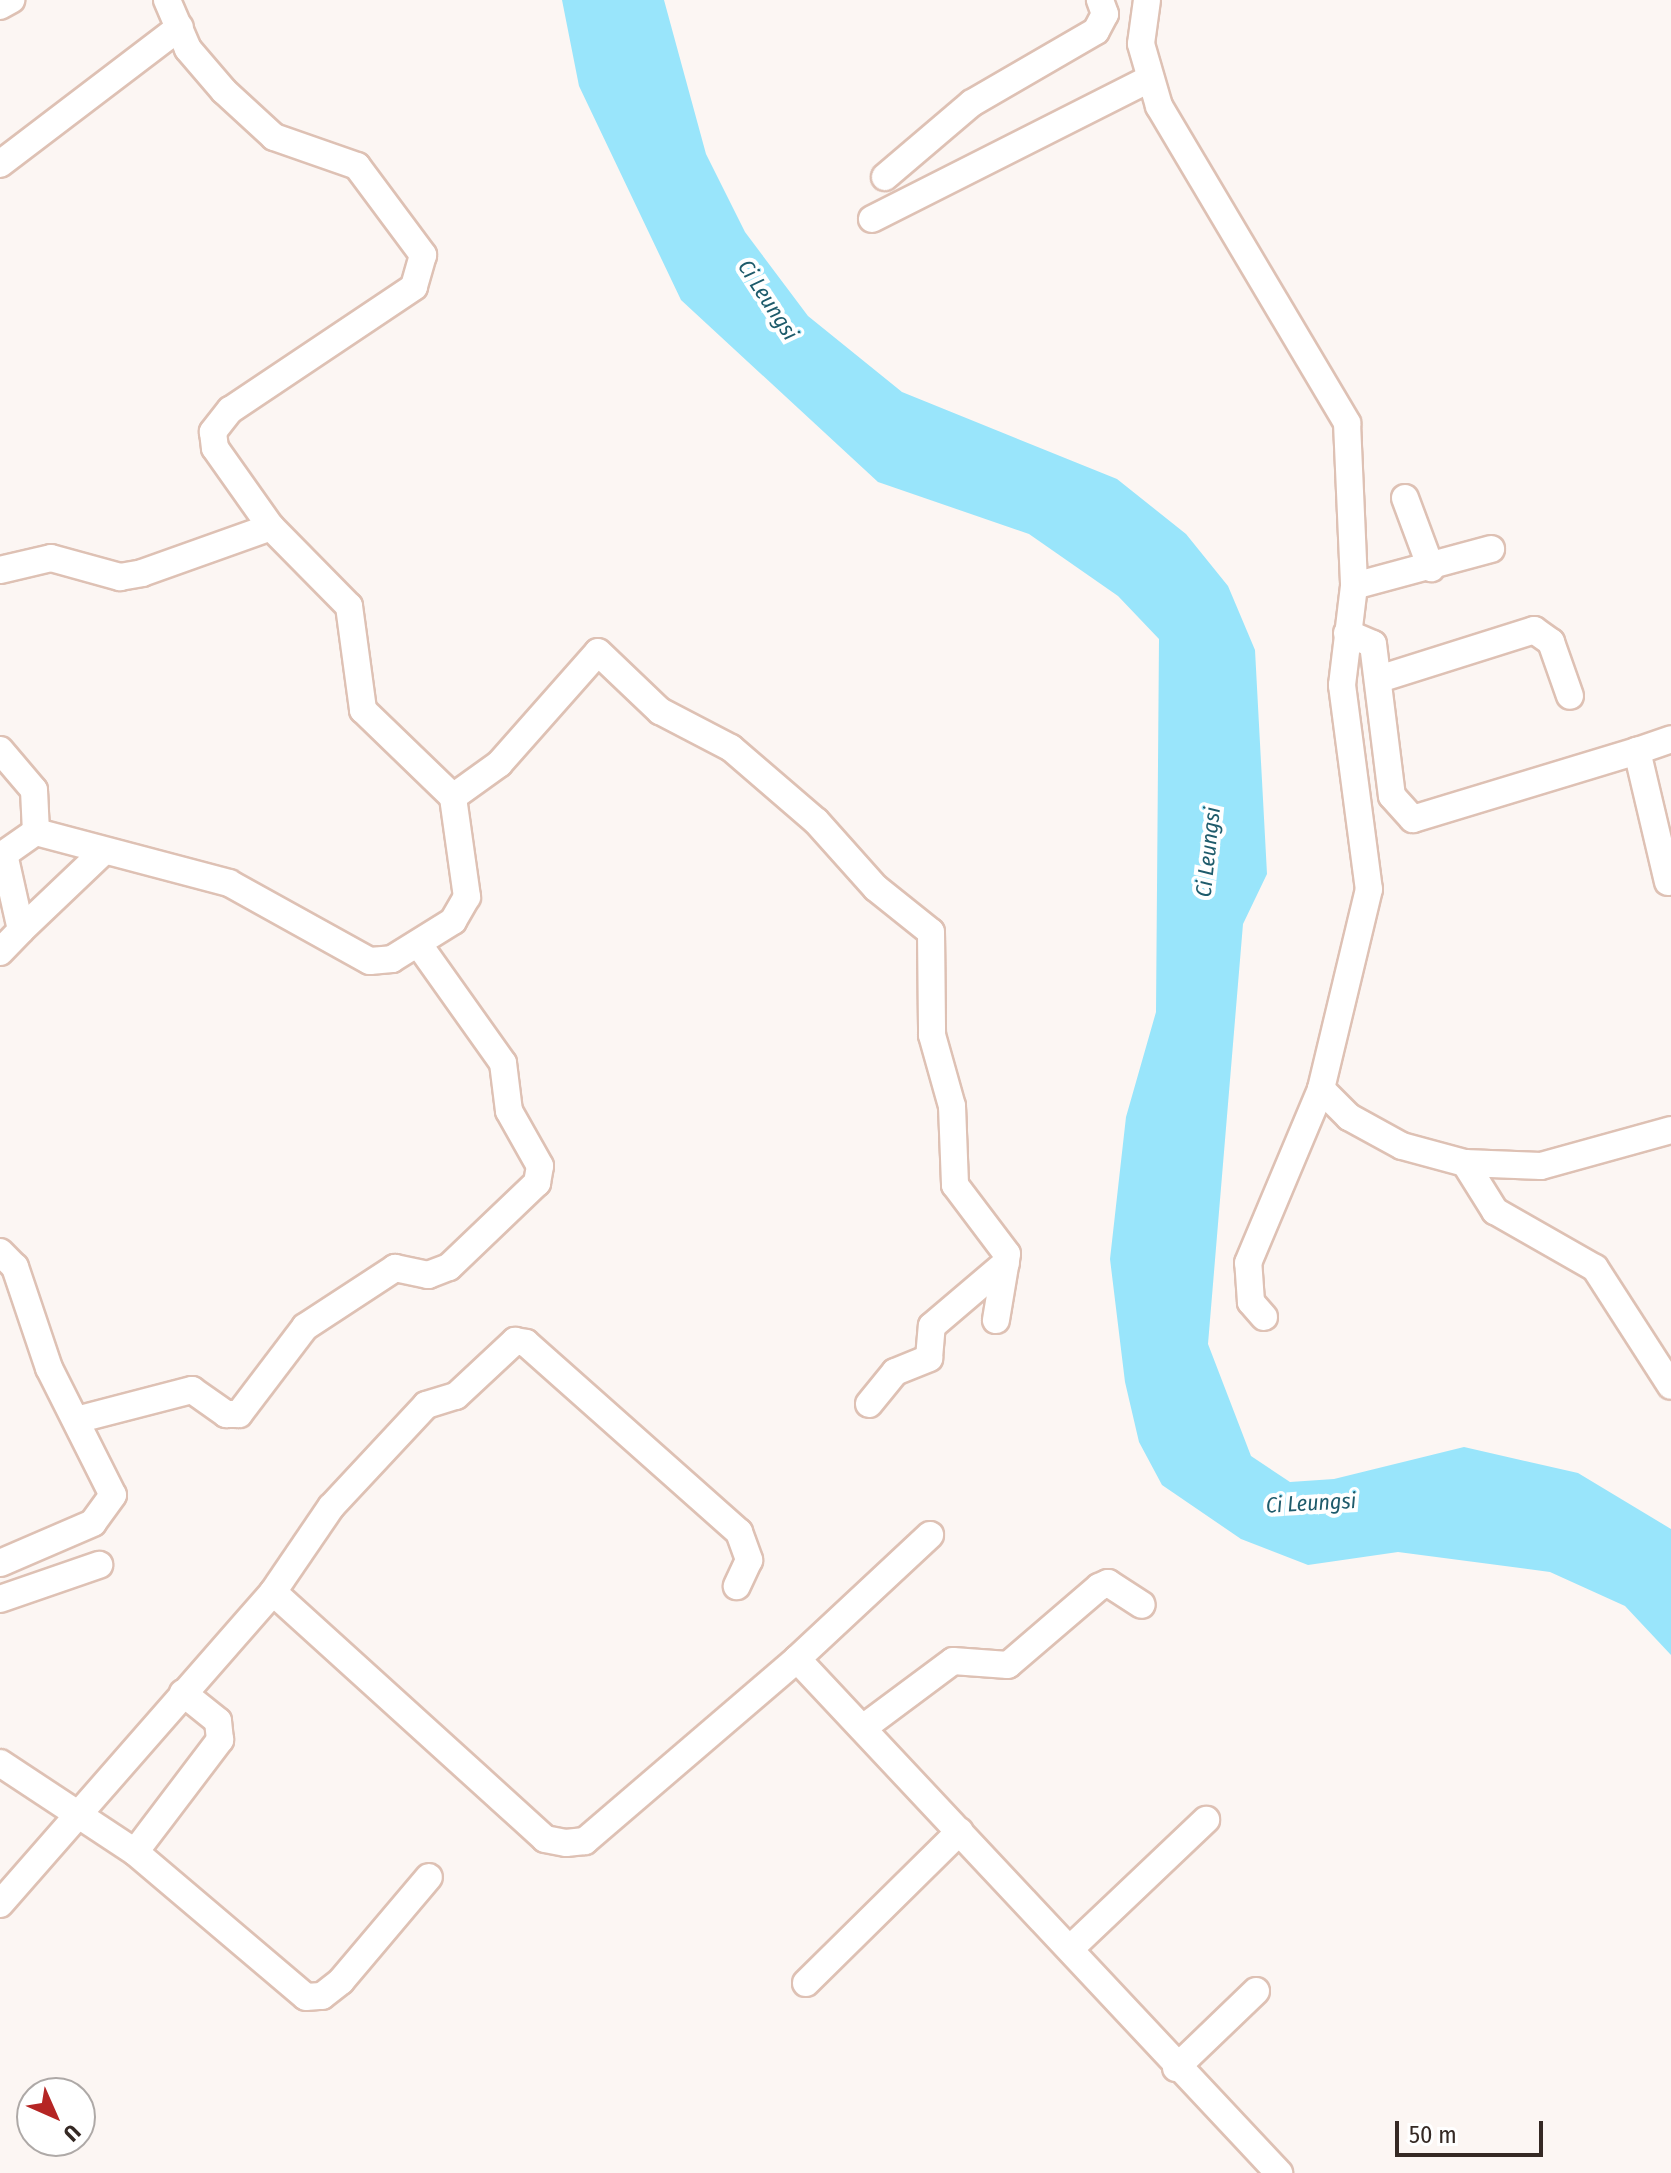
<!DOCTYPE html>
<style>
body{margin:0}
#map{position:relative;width:1671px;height:2173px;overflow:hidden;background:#fcf6f3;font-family:"Fira Sans Condensed",sans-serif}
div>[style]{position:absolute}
.water>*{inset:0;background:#99e5fb}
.roads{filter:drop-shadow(2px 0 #dec1b4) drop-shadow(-2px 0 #dec1b4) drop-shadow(0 2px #dec1b4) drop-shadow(0 -2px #dec1b4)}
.minor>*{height:26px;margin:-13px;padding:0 13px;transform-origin:13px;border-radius:13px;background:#fff}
span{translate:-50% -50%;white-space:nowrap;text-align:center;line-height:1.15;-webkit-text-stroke:8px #fff;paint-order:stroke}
.water-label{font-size:22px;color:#1e5b6b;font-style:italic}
.north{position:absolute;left:16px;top:2077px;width:80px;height:80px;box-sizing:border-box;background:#fff;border:2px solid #aea9a7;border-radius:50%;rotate:135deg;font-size:22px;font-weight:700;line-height:32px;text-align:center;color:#352924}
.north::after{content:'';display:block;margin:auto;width:28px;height:36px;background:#b52524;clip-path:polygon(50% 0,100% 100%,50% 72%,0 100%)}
.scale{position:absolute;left:1395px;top:2121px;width:148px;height:36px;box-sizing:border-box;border:4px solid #352924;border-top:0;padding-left:10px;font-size:24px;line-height:28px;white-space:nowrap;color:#352924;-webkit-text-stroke:6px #fff;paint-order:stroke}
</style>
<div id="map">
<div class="water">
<i style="clip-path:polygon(562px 0,664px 0,706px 154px,745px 232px,808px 316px,902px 392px,1117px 479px,1186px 534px,1228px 586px,1255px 650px,1267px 874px,1243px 924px,1208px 1344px,1251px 1456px,1290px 1482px,1334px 1479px,1464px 1447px,1578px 1473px,1671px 1529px,1671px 1655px,1625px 1606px,1550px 1572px,1398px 1552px,1308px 1565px,1241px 1539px,1162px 1485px,1139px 1442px,1125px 1382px,1110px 1259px,1126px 1117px,1156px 1012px,1159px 639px,1118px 596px,1029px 534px,878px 482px,681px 300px,579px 86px)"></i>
</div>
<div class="roads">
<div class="minor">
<i style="left:167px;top:0;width:53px;rotate:66.8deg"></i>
<i style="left:188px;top:49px;width:55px;rotate:49.4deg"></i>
<i style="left:224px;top:91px;width:68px;rotate:42.6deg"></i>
<i style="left:274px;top:137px;width:88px;rotate:19.3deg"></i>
<i style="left:357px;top:166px;width:111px;rotate:53.4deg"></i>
<i style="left:423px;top:255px;width:33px;rotate:106deg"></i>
<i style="left:414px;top:287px;width:221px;rotate:146.2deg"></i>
<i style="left:230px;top:410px;width:28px;rotate:128deg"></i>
<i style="left:213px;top:432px;width:16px;rotate:83deg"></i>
<i style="left:215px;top:448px;width:97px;rotate:54.7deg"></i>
<i style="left:271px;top:527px;width:111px;rotate:45.4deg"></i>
<i style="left:349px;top:606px;width:105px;rotate:82.3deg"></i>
<i style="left:363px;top:710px;width:125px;rotate:44deg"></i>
<i style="left:453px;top:797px;width:57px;rotate:-35.7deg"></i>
<i style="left:499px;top:764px;width:149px;rotate:-48.5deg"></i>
<i style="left:598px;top:652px;width:86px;rotate:43.6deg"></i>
<i style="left:660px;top:711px;width:80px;rotate:27.5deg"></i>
<i style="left:731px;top:748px;width:112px;rotate:40.7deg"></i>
<i style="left:816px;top:821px;width:90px;rotate:48.2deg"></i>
<i style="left:876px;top:888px;width:70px;rotate:38.7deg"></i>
<i style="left:931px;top:932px;width:103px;rotate:89.4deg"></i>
<i style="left:932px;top:1035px;width:74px;rotate:74.3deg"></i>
<i style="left:952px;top:1106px;width:79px;rotate:87.8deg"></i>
<i style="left:955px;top:1185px;width:86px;rotate:53deg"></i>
<i style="left:1007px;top:1254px;width:67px;rotate:99.5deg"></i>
<i style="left:1147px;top:0;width:44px;rotate:97.8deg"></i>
<i style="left:1141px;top:44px;width:65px;rotate:73.8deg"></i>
<i style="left:1159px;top:106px;width:369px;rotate:59.3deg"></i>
<i style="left:1347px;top:423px;width:163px;rotate:87.5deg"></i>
<i style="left:1354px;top:586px;width:100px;rotate:96.9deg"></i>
<i style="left:1342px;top:685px;width:206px;rotate:82.5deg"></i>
<i style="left:1369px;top:889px;width:206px;rotate:103.5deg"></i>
<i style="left:1321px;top:1089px;width:40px;rotate:45deg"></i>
<i style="left:1349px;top:1117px;width:60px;rotate:28.7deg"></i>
<i style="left:1402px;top:1146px;width:65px;rotate:15.1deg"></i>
<i style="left:1465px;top:1163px;width:76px;rotate:2.3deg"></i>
<i style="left:1541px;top:1166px;width:135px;rotate:-15.5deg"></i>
<i style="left:0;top:6px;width:13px;rotate:-29deg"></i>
<i style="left:0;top:164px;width:226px;rotate:-37.3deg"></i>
<i style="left:885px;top:177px;width:114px;rotate:-40.4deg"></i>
<i style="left:972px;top:103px;width:143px;rotate:-30.1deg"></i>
<i style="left:1096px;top:31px;width:19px;rotate:-62deg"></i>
<i style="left:1105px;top:14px;width:15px;rotate:-110deg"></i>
<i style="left:872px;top:219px;width:308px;rotate:-26.8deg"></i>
<i style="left:1405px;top:498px;width:75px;rotate:69.6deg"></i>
<i style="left:0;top:570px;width:52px;rotate:-13.2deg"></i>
<i style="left:51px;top:558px;width:72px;rotate:15.4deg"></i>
<i style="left:120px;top:577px;width:22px;rotate:-10deg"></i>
<i style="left:142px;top:573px;width:137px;rotate:-19.6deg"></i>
<i style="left:1354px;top:586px;width:142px;rotate:-15.1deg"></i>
<i style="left:1347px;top:633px;width:28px;rotate:23deg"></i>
<i style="left:1373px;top:644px;width:153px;rotate:82.9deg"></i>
<i style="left:1392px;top:796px;width:31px;rotate:48deg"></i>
<i style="left:1413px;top:819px;width:234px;rotate:-16.9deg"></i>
<i style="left:1379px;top:679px;width:163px;rotate:-17.5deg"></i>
<i style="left:1534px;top:630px;width:21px;rotate:35deg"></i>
<i style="left:1551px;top:642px;width:57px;rotate:70.6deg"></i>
<i style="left:0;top:750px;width:52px;rotate:49.6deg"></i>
<i style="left:34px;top:790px;width:42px;rotate:87.3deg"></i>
<i style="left:1668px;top:882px;width:135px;rotate:-103.3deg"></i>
<i style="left:1637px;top:751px;width:36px;rotate:-19deg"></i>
<i style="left:21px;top:930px;width:113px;rotate:-43.6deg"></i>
<i style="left:0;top:952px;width:30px;rotate:-46deg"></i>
<i style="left:21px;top:930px;width:78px;rotate:-102.6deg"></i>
<i style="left:4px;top:854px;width:39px;rotate:-35deg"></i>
<i style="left:36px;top:832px;width:200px;rotate:14.8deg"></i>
<i style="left:229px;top:883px;width:161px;rotate:29deg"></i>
<i style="left:370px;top:961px;width:22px;rotate:-5deg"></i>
<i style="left:392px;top:959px;width:72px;rotate:-31.9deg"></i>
<i style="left:453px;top:921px;width:28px;rotate:-60deg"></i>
<i style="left:467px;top:897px;width:101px;rotate:-98deg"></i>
<i style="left:1465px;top:1163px;width:57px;rotate:58deg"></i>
<i style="left:1495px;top:1211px;width:115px;rotate:29.7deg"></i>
<i style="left:1595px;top:1268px;width:140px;rotate:57.2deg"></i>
<i style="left:0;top:1252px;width:21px;rotate:45deg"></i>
<i style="left:15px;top:1267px;width:107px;rotate:71.4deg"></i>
<i style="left:49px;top:1368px;width:142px;rotate:63.3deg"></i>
<i style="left:113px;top:1495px;width:34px;rotate:126deg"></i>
<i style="left:93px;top:1523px;width:101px;rotate:156.7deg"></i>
<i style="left:1264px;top:1317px;width:20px;rotate:-131deg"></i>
<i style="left:1251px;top:1302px;width:39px;rotate:-94deg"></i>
<i style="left:1248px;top:1263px;width:189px;rotate:-67.2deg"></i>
<i style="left:869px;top:1404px;width:41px;rotate:-50.9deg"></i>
<i style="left:895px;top:1372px;width:37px;rotate:-22deg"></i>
<i style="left:929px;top:1358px;width:32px;rotate:-85deg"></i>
<i style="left:932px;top:1326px;width:97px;rotate:-40.4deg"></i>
<i style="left:76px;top:1420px;width:120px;rotate:-14.5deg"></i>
<i style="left:192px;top:1390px;width:42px;rotate:35.2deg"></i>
<i style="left:226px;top:1414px;width:13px"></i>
<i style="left:239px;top:1414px;width:109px;rotate:-52.8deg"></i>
<i style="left:305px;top:1327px;width:108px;rotate:-33.2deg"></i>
<i style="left:395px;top:1268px;width:34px;rotate:12deg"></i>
<i style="left:428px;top:1275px;width:22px;rotate:-21deg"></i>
<i style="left:449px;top:1267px;width:122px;rotate:-43.7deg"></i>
<i style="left:537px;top:1183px;width:17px;rotate:-80deg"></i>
<i style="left:540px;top:1166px;width:63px;rotate:-119.4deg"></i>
<i style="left:509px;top:1111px;width:48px;rotate:-97.1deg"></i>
<i style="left:503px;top:1063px;width:145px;rotate:-125.4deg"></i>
<i style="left:273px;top:1592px;width:103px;rotate:-55.7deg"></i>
<i style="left:331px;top:1507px;width:139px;rotate:-47deg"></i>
<i style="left:426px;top:1405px;width:31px;rotate:-17deg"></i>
<i style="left:456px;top:1396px;width:81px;rotate:-43deg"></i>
<i style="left:515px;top:1341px;width:11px;rotate:10deg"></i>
<i style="left:526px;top:1343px;width:285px;rotate:41.6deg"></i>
<i style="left:739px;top:1532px;width:30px;rotate:70deg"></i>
<i style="left:749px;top:1560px;width:29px;rotate:115deg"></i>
<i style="left:0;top:1599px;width:105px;rotate:-19deg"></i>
<i style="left:797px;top:1659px;width:182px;rotate:-43deg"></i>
<i style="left:863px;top:1728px;width:112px;rotate:-36.7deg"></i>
<i style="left:953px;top:1661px;width:55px;rotate:4.2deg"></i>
<i style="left:1008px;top:1665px;width:120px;rotate:-40.6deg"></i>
<i style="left:1099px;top:1587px;width:10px;rotate:-24deg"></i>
<i style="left:1108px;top:1583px;width:40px;rotate:32.9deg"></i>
<i style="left:0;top:1763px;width:162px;rotate:33.4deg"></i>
<i style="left:135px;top:1852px;width:224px;rotate:40.3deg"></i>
<i style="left:306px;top:1997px;width:16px;rotate:-4deg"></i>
<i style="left:322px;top:1996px;width:24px;rotate:-38deg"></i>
<i style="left:341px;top:1981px;width:136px;rotate:-49.8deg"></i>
<i style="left:135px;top:1852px;width:141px;rotate:-52.8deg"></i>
<i style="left:220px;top:1740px;width:19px;rotate:-96deg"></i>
<i style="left:218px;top:1721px;width:45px;rotate:-141.3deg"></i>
<i style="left:0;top:1904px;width:415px;rotate:-48.8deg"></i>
<i style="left:273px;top:1592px;width:367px;rotate:42.2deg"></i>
<i style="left:545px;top:1839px;width:21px;rotate:11deg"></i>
<i style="left:566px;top:1843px;width:19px;rotate:-6deg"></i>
<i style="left:585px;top:1841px;width:279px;rotate:-40.6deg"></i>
<i style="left:797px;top:1659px;width:705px;rotate:46.84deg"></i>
<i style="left:1072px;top:1947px;width:185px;rotate:-43.5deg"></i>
<i style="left:806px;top:1983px;width:216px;rotate:-44.6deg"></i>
<i style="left:1176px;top:2068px;width:111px;rotate:-43.9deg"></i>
</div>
</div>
<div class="water-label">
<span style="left:768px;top:300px;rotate:57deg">Ci Leungsi</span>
<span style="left:1208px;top:852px;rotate:-84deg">Ci Leungsi</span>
<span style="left:1311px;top:1503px;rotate:-3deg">Ci Leungsi</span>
</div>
<div class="north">U</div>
<div class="scale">50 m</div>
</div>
